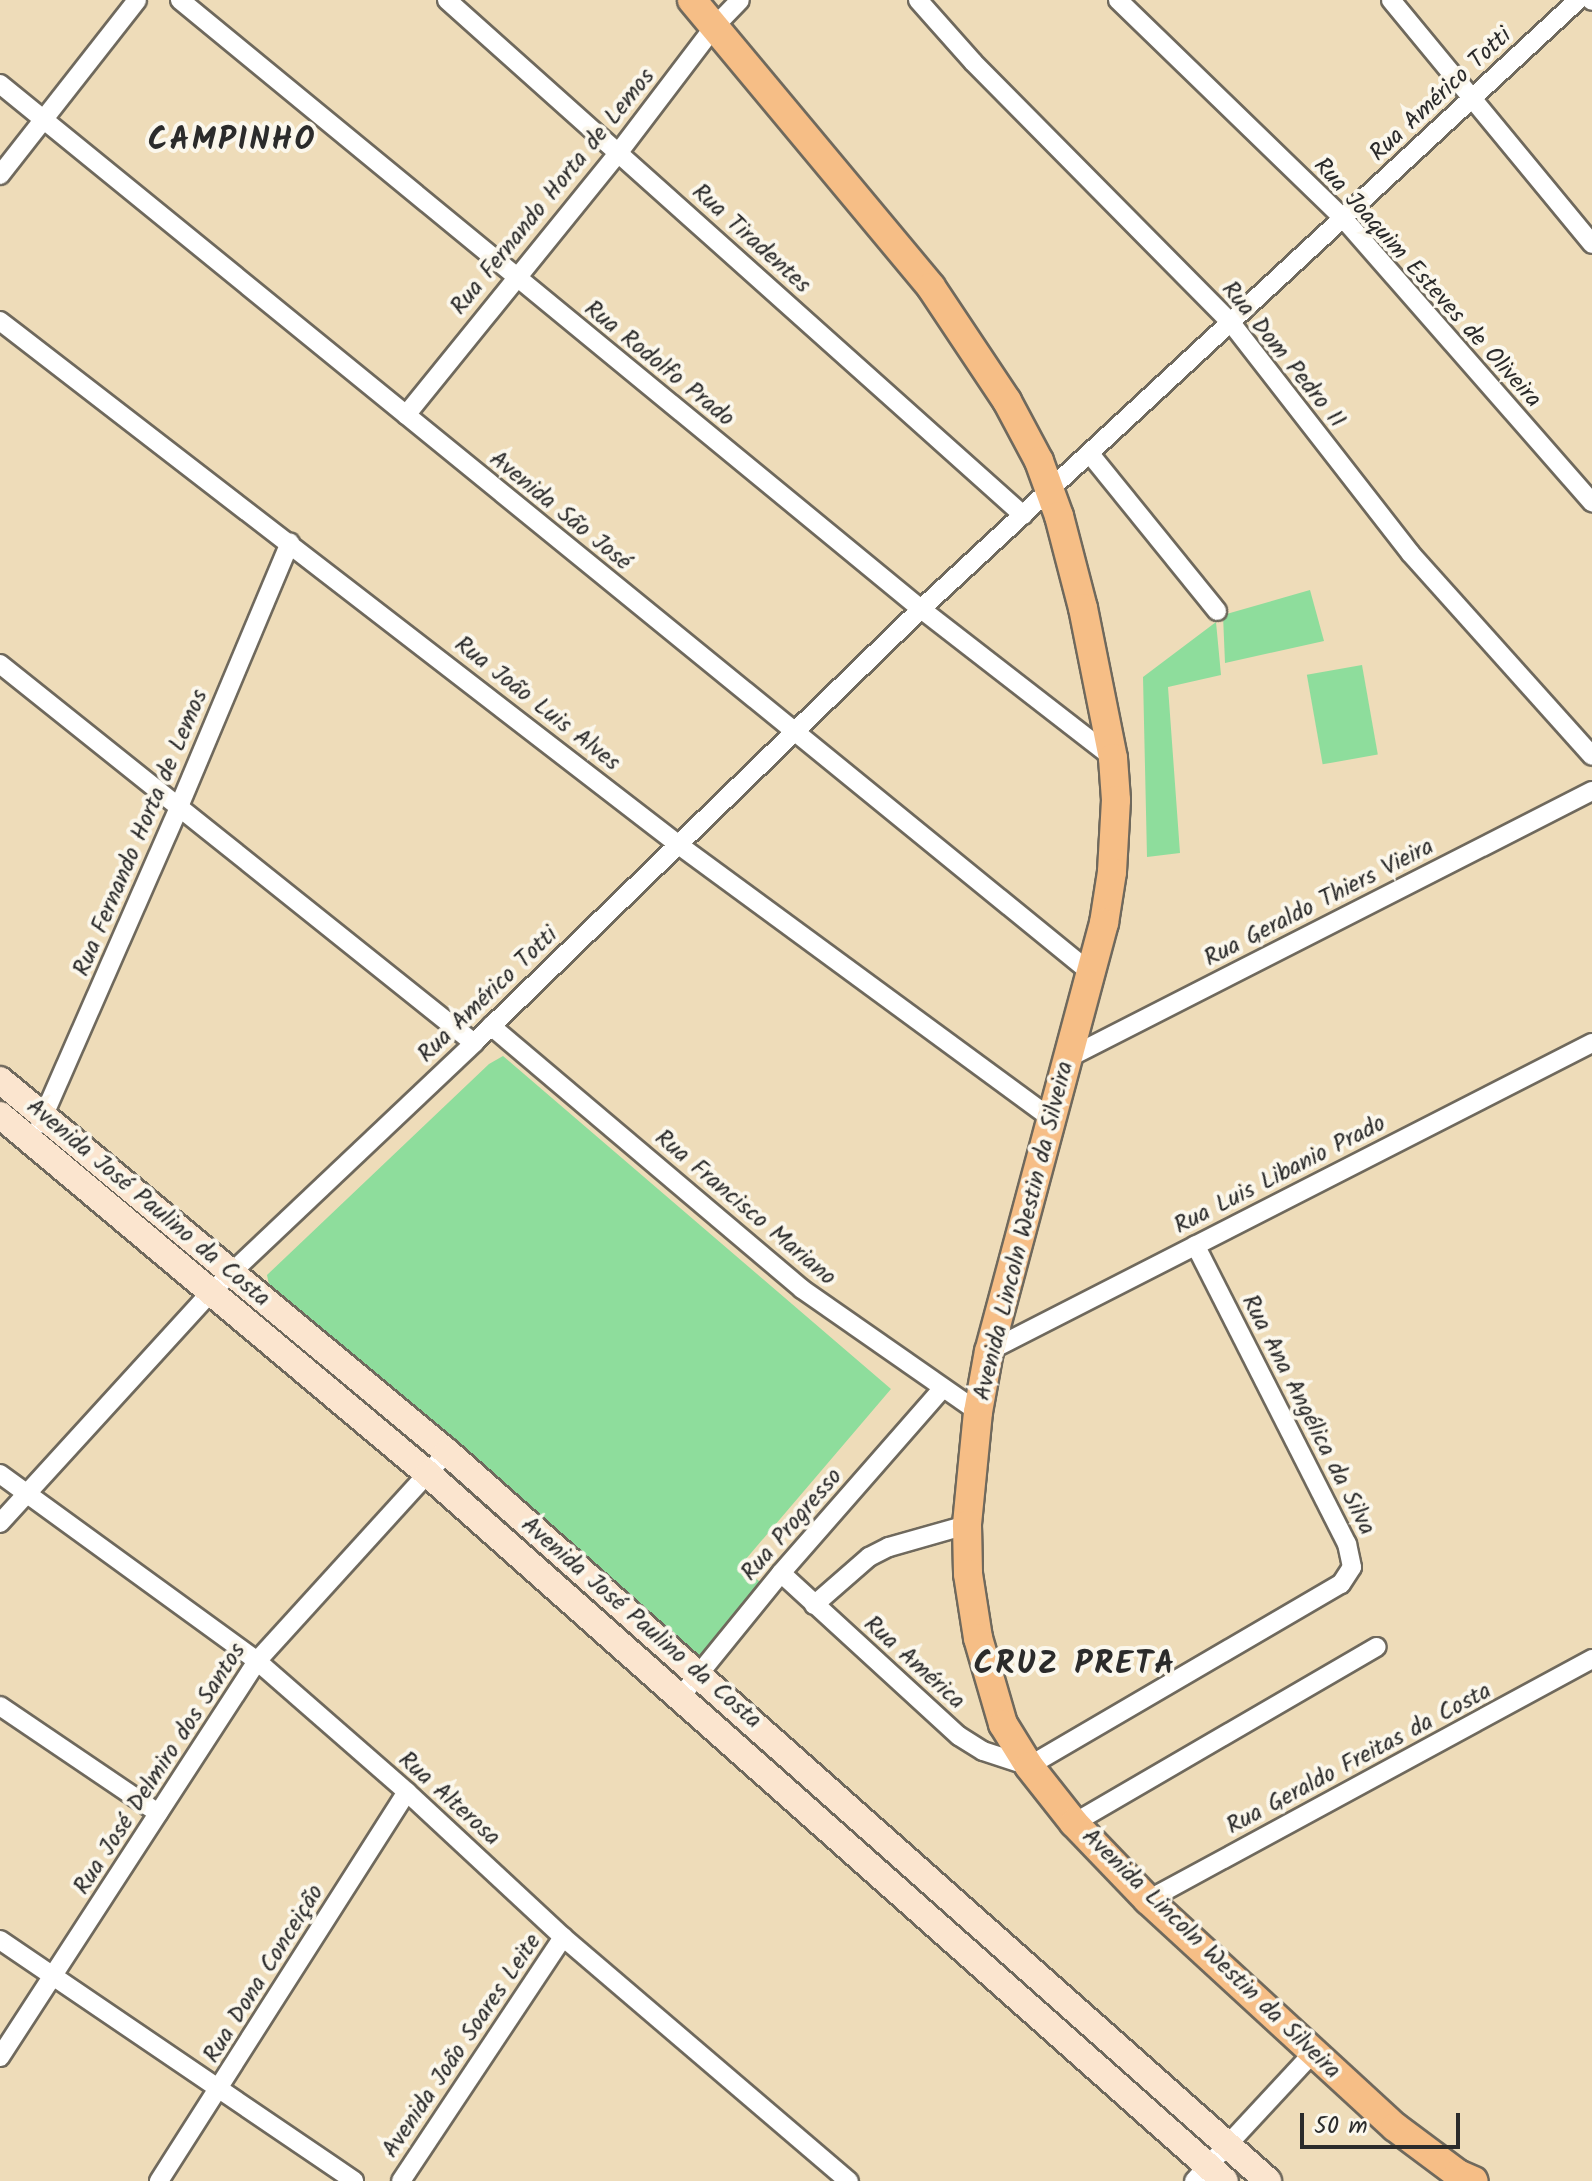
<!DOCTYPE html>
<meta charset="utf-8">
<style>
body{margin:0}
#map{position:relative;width:1592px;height:2181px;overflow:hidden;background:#eedcb9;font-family:Kalam,sans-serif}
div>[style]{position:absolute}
.green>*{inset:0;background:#8edd9c;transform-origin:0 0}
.roads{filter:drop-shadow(2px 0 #6f695d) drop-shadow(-2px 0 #6f695d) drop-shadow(0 2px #6f695d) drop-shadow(0 -2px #6f695d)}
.minor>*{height:18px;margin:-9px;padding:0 9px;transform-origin:9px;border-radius:9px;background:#fff}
.secondary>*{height:26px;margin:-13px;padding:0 13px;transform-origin:13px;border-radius:13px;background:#fbe5cf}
.primary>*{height:28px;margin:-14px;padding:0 14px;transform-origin:14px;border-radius:14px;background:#f6be86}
span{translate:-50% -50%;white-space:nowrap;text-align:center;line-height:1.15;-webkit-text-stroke:8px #fbf7ec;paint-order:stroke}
.street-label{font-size:24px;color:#2b2b2b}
.district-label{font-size:32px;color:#2b2b2b;font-weight:700;letter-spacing:2px}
.scale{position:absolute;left:1300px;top:2113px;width:160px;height:36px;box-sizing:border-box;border:4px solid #2b2b2b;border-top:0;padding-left:10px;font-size:24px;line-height:28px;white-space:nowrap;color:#2b2b2b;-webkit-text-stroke:6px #fbf7ec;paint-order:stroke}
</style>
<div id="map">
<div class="green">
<i style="clip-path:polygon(1310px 590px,1324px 641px,1225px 663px,1223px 615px)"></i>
<i style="clip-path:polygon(1216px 622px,1221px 675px,1168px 687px,1180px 853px,1147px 857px,1143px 677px)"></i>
<i style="left:1362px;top:665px;width:91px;height:56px;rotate:80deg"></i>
<i style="clip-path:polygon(503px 1056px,891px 1389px,740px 1566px,764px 1585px,700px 1662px,270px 1290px,267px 1275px,489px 1064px)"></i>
</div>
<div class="roads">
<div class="minor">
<i style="left:180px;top:0;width:959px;rotate:39.42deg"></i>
<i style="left:921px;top:609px;width:243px;rotate:37.8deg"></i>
<i style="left:447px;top:0;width:773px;rotate:41.8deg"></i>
<i style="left:918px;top:0;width:83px;rotate:48.4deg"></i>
<i style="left:973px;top:62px;width:368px;rotate:45.3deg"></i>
<i style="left:1232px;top:324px;width:291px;rotate:52.1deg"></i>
<i style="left:1411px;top:554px;width:271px;rotate:48.1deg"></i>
<i style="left:1118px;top:0;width:313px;rotate:44.1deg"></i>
<i style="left:1343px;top:218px;width:378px;rotate:48.8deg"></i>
<i style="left:1391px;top:0;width:316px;rotate:50.5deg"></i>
<i style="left:1591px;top:0;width:1px;rotate:45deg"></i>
<i style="left:0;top:84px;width:1407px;rotate:39.17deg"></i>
<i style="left:0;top:175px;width:222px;rotate:-51.9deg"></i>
<i style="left:0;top:321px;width:858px;rotate:37.66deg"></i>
<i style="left:679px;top:845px;width:461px;rotate:36.3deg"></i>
<i style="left:406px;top:415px;width:338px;rotate:-51deg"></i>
<i style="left:619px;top:152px;width:157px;rotate:-52.8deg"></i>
<i style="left:714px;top:27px;width:37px;rotate:-46deg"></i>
<i style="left:1090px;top:454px;width:202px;rotate:51deg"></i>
<i style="left:0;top:664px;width:607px;rotate:38.65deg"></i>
<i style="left:491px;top:1026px;width:407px;rotate:40.2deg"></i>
<i style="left:802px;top:1289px;width:215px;rotate:34.9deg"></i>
<i style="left:1068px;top:1058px;width:588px;rotate:-27deg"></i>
<i style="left:40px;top:1124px;width:344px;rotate:-66.3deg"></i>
<i style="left:178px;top:809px;width:289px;rotate:-67.2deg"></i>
<i style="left:989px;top:1351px;width:677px;rotate:-27.06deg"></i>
<i style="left:0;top:1474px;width:318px;rotate:36deg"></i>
<i style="left:257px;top:1661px;width:199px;rotate:41.1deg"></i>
<i style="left:407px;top:1792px;width:213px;rotate:42.9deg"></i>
<i style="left:563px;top:1937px;width:376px;rotate:40.5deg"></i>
<i style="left:0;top:1523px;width:314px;rotate:-47.6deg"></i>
<i style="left:212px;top:1291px;width:361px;rotate:-43.4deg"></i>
<i style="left:474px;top:1043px;width:623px;rotate:-44.15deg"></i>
<i style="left:921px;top:609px;width:896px;rotate:-42.83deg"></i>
<i style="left:781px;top:1573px;width:241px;rotate:42.5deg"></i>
<i style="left:959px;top:1736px;width:28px;rotate:32deg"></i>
<i style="left:983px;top:1751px;width:48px;rotate:18.1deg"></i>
<i style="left:1029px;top:1766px;width:361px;rotate:-30.3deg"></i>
<i style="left:1341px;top:1584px;width:20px;rotate:-57deg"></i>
<i style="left:1352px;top:1567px;width:24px;rotate:-102deg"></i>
<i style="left:1347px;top:1544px;width:335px;rotate:-116.9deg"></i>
<i style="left:814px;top:1605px;width:73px;rotate:-41.1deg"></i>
<i style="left:869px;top:1557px;width:22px;rotate:-27deg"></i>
<i style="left:889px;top:1547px;width:81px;rotate:-15.8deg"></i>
<i style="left:681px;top:1696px;width:159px;rotate:-50.9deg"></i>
<i style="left:781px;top:1573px;width:246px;rotate:-48.8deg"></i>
<i style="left:0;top:1706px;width:191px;rotate:34.1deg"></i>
<i style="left:1074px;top:1823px;width:350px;rotate:-30.2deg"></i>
<i style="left:1148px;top:1900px;width:505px;rotate:-28.49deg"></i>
<i style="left:0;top:1940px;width:428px;rotate:34.2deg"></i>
<i style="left:0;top:2057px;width:472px;rotate:-57deg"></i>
<i style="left:257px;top:1661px;width:282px;rotate:-47.7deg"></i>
<i style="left:159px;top:2181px;width:461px;rotate:-57.5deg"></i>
<i style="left:401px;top:2181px;width:293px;rotate:-56.4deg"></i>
<i style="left:1194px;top:2181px;width:175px;rotate:-47.1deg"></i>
</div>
<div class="secondary">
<i style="left:0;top:1080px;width:582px;rotate:39.77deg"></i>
<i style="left:447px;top:1452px;width:1098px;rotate:41.6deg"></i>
<i style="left:0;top:1115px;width:559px;rotate:39.99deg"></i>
<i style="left:428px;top:1474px;width:1065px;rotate:41.58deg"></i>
</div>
<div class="primary">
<i style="left:692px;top:0;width:373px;rotate:50.2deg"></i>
<i style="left:931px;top:287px;width:137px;rotate:56.3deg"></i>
<i style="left:1007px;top:401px;width:68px;rotate:61.9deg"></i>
<i style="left:1039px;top:461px;width:59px;rotate:70deg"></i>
<i style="left:1059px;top:516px;width:95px;rotate:75.4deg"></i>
<i style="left:1083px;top:608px;width:153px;rotate:78.7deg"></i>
<i style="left:1113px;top:758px;width:42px;rotate:85.9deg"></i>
<i style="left:1116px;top:800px;width:72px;rotate:93.2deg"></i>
<i style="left:1112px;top:872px;width:52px;rotate:98.9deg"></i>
<i style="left:1104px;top:923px;width:443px;rotate:105deg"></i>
<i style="left:989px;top:1351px;width:62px;rotate:100.2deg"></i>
<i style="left:978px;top:1412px;width:114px;rotate:95.6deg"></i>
<i style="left:967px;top:1525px;width:49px;rotate:88.8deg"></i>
<i style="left:968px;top:1574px;width:65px;rotate:81.1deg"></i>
<i style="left:978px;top:1638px;width:90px;rotate:73.8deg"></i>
<i style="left:1003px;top:1724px;width:49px;rotate:58.2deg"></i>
<i style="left:1029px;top:1766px;width:73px;rotate:51.7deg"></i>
<i style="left:1074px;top:1823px;width:107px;rotate:46.1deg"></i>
<i style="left:1148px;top:1900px;width:335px;rotate:42.6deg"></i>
<i style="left:1395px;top:2127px;width:79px;rotate:36.7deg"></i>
<i style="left:1458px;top:2174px;width:17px;rotate:24deg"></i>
</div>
</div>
<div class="street-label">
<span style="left:1441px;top:95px;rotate:-43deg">Rua Américo Totti</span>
<span style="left:553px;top:192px;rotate:-51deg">Rua Fernando Horta de Lemos</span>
<span style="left:751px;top:239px;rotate:42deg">Rua Tiradentes</span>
<span style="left:1427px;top:283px;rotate:48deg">Rua Joaquim Esteves de Oliveira</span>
<span style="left:1283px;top:355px;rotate:51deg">Rua Dom Pedro II</span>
<span style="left:659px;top:364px;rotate:39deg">Rua Rodolfo Prado</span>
<span style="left:560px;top:511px;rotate:39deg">Avenida São José</span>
<span style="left:537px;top:704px;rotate:38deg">Rua João Luis Alves</span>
<span style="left:141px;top:833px;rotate:-67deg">Rua Fernando Horta de Lemos</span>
<span style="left:1319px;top:903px;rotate:-27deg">Rua Geraldo Thiers Vieira</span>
<span style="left:488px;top:995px;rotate:-44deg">Rua Américo Totti</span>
<span style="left:1280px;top:1175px;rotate:-27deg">Rua Luis Libanio Prado</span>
<span style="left:148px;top:1203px;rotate:40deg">Avenida José Paulino da Costa</span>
<span style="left:745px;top:1208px;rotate:40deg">Rua Francisco Mariano</span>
<span style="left:1024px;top:1231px;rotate:-76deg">Avenida Lincoln Westin da Silveira</span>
<span style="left:1308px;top:1415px;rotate:63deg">Rua Ana Angélica da Silva</span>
<span style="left:792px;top:1525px;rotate:-49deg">Rua Progresso</span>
<span style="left:641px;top:1623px;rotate:41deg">Avenida José Paulino da Costa</span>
<span style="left:914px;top:1663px;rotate:42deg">Rua América</span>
<span style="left:1359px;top:1759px;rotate:-28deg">Rua Geraldo Freitas da Costa</span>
<span style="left:160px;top:1769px;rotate:-57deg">Rua José Delmiro dos Santos</span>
<span style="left:449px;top:1799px;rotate:42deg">Rua Alterosa</span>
<span style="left:1211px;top:1954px;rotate:44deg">Avenida Lincoln Westin da Silveira</span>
<span style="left:264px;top:1974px;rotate:-58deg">Rua Dona Conceição</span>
<span style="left:462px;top:2046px;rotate:-56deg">Avenida João Soares Leite</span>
</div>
<div class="district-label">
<span style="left:232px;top:141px">CAMPINHO</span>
<span style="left:1075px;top:1665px">CRUZ PRETA</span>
</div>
<div class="scale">50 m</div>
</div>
